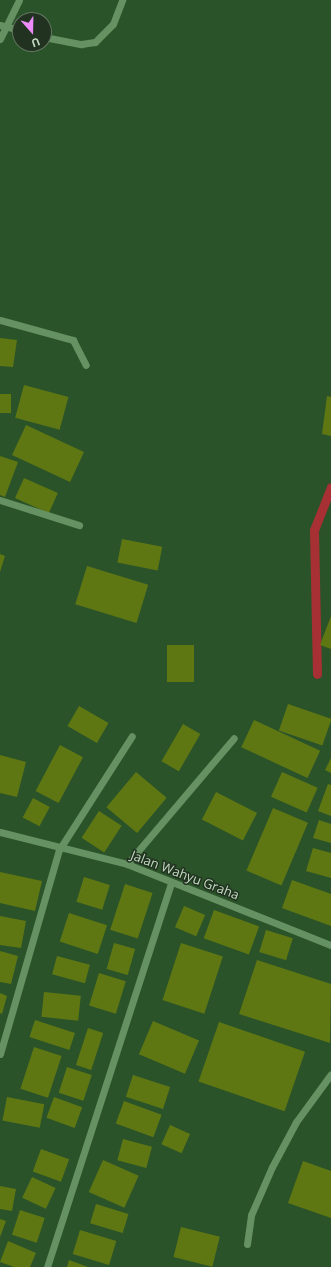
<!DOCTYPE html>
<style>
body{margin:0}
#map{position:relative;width:331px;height:1267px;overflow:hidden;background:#2a5329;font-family:"Open Sans",sans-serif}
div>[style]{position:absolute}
.stream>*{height:9px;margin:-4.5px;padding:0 4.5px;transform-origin:4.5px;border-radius:4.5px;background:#a63034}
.building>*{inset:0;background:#5f7713;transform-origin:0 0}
.minor>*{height:7px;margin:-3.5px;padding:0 3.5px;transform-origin:3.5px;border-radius:3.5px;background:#669163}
span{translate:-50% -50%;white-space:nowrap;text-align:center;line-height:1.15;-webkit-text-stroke:3px #213320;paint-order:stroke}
.street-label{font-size:13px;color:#c3dac1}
.north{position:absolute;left:12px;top:12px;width:40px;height:40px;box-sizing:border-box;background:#213320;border:1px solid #627660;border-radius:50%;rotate:160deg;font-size:11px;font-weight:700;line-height:16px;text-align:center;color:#c3dac1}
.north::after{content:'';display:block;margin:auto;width:14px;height:18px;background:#ed8cf9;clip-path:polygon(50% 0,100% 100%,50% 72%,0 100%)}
</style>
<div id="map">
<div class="stream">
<i style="left:317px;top:674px;width:144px;rotate:-91.2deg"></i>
<i style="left:314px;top:530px;width:46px;rotate:-68.4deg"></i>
</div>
<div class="building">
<i style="clip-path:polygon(0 338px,17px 340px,13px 367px,0 366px)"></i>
<i style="left:24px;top:385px;width:46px;height:34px;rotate:15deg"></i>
<i style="left:0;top:394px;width:11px;height:19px"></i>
<i style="clip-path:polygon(327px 396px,331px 397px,331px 436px,322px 434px)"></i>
<i style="left:26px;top:425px;width:64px;height:33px;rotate:25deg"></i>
<i style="clip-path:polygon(0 456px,18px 462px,5px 497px,0 495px)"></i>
<i style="left:24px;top:478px;width:37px;height:22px;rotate:24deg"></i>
<i style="left:122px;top:539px;width:41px;height:24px;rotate:11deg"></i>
<i style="clip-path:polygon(0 554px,5px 556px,0 572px)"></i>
<i style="left:87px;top:566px;width:64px;height:40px;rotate:17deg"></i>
<i style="clip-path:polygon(331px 616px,331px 649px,320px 645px)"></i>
<i style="left:167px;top:645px;width:27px;height:37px"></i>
<i style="left:288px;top:704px;width:46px;height:28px;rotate:19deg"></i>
<i style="left:79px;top:706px;width:34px;height:23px;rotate:30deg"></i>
<i style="left:254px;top:720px;width:73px;height:30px;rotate:25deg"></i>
<i style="left:183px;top:724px;width:20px;height:43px;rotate:30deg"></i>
<i style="left:60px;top:745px;width:26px;height:52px;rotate:28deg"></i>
<i style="clip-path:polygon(0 755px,26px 762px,17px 797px,0 793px)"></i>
<i style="clip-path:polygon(331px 758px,331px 773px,325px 770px)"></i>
<i style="left:136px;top:772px;width:40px;height:46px;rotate:40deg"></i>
<i style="left:282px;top:772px;width:39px;height:27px;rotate:24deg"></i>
<i style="clip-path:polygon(328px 784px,331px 785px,331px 816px,318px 811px)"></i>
<i style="left:216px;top:792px;width:46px;height:31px;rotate:27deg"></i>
<i style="left:33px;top:798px;width:19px;height:22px;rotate:28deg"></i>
<i style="left:273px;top:808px;width:38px;height:68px;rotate:23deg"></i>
<i style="left:99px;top:811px;width:27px;height:32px;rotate:33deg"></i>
<i style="clip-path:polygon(319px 820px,331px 824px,331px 843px,313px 838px)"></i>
<i style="clip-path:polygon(313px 848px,331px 853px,331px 878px,306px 871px)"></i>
<i style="clip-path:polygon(0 872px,42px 881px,35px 911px,0 903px)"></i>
<i style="left:84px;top:877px;width:27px;height:26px;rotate:17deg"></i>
<i style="clip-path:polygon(292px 880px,331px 894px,331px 926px,282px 908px)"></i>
<i style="left:125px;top:884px;width:29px;height:48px;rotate:18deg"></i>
<i style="left:184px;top:906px;width:23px;height:23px;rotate:23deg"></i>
<i style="left:214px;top:910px;width:48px;height:30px;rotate:20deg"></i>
<i style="left:69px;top:913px;width:40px;height:30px;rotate:18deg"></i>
<i style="clip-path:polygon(0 916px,26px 921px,21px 948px,0 945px)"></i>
<i style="left:266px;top:930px;width:28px;height:23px;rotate:17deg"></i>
<i style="left:114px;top:943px;width:22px;height:27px;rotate:16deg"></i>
<i style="left:181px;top:943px;width:44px;height:60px;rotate:18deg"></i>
<i style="clip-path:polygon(0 951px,18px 956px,11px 984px,0 982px)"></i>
<i style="left:57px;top:956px;width:34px;height:19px;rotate:15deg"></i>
<i style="clip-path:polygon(257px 960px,331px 984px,330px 1043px,239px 1014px)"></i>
<i style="left:99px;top:973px;width:28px;height:34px;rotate:17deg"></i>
<i style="left:44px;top:992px;width:37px;height:25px;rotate:6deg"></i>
<i style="clip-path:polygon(0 993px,7px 996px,2px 1014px,0 1013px)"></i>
<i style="left:35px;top:1020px;width:42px;height:18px;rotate:18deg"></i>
<i style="left:153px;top:1021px;width:50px;height:36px;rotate:23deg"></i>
<i style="left:219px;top:1022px;width:91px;height:63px;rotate:19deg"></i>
<i style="left:88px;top:1028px;width:16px;height:39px;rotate:18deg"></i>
<i style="left:34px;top:1047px;width:29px;height:44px;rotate:18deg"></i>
<i style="left:67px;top:1067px;width:26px;height:27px;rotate:18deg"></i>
<i style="left:133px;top:1075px;width:39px;height:23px;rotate:18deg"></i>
<i style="left:7px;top:1097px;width:38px;height:24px;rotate:11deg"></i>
<i style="left:54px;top:1097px;width:30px;height:22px;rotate:20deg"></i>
<i style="left:124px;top:1101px;width:40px;height:24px;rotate:20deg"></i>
<i style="left:170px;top:1125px;width:22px;height:21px;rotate:24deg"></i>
<i style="left:123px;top:1139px;width:30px;height:22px;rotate:15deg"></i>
<i style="left:41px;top:1149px;width:30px;height:24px;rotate:20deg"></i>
<i style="left:103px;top:1160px;width:39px;height:35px;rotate:24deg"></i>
<i style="clip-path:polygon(303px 1161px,331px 1171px,331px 1218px,288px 1203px)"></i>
<i style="left:32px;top:1177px;width:26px;height:23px;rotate:25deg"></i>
<i style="clip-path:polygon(0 1186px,16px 1189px,12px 1211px,0 1209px)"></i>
<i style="left:96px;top:1204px;width:34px;height:20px;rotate:17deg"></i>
<i style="left:20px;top:1210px;width:26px;height:26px;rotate:18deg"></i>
<i style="clip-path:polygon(0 1219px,6px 1221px,0 1237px)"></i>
<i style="left:181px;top:1227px;width:40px;height:31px;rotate:14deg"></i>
<i style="left:80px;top:1230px;width:38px;height:25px;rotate:17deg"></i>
<i style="clip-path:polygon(8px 1241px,36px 1253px,30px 1267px,14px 1267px,0 1262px)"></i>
<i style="clip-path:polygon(69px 1260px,88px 1267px,67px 1267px)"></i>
</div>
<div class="minor">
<i style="left:0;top:25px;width:21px;rotate:14deg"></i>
<i style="left:44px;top:37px;width:38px;rotate:11deg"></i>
<i style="left:81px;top:44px;width:14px;rotate:-8deg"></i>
<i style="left:95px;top:42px;width:25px;rotate:-45deg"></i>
<i style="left:113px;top:24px;width:26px;rotate:-69deg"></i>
<i style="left:0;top:39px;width:43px;rotate:-64deg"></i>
<i style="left:0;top:320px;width:76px;rotate:15.3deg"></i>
<i style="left:73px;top:340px;width:28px;rotate:63deg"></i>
<i style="left:0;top:500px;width:83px;rotate:17.6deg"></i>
<i style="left:0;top:832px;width:131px;rotate:14.1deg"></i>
<i style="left:127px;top:864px;width:219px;rotate:21.7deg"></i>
<i style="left:127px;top:864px;width:165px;rotate:-49.7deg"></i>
<i style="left:0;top:1054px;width:212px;rotate:-73.9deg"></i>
<i style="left:59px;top:850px;width:135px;rotate:-57.4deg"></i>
<i style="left:247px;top:1244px;width:29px;rotate:-82deg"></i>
<i style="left:251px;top:1215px;width:52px;rotate:-66.4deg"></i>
<i style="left:272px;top:1167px;width:51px;rotate:-61.9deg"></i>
<i style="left:296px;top:1122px;width:59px;rotate:-53.9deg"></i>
<i style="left:47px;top:1267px;width:404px;rotate:-72.1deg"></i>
</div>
<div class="street-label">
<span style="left:185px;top:875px;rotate:21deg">Jalan Wahyu Graha</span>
</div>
<div class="north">U</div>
</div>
